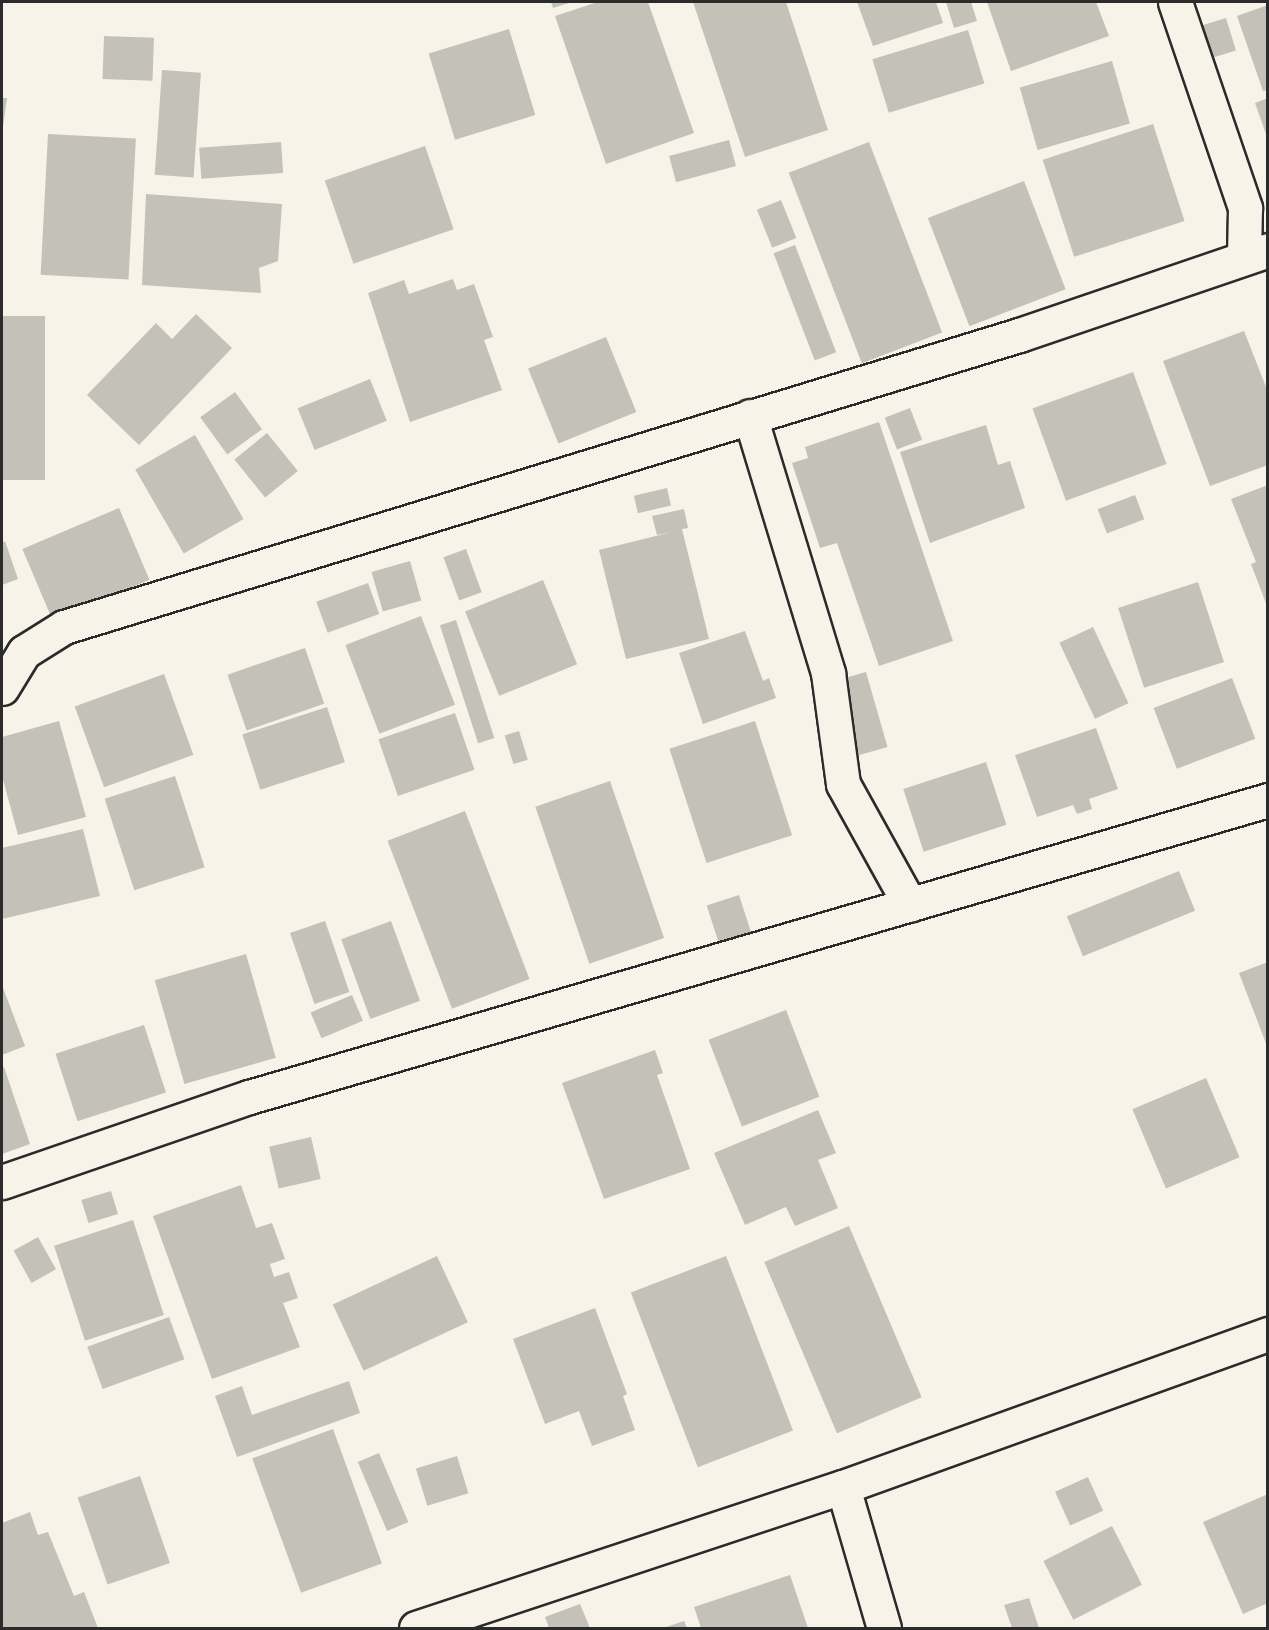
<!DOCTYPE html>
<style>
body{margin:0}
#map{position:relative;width:1269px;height:1630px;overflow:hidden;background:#f7f3e8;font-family:Pangolin,sans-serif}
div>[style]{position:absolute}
.building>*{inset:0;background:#c4c1b9;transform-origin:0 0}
.roads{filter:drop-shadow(2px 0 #2b2b2b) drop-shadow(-2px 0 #2b2b2b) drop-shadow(0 2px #2b2b2b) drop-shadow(0 -2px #2b2b2b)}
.minor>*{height:33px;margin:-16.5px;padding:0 16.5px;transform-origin:16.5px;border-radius:16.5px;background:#f7f3e8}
span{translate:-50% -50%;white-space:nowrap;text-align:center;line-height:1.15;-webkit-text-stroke:4.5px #f7f3e8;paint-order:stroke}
.frame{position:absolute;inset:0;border:3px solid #2b2b2b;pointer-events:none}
</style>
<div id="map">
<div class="building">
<i style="clip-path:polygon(551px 2px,572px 2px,553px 8px)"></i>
<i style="clip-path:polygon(598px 2px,648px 2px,694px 133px,606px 164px,555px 16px)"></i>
<i style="clip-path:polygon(693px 2px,786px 2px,828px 130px,745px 157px)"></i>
<i style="clip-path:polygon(857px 2px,936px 2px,943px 23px,873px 46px)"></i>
<i style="clip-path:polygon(946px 2px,971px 2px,977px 21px,954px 28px)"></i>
<i style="clip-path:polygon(987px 2px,1096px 2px,1109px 36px,1011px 71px)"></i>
<i style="clip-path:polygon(1268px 5px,1268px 90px,1263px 91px,1237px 16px)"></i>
<i style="left:1226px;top:18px;width:34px;height:29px;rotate:73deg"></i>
<i style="left:509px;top:29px;width:90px;height:84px;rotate:73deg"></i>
<i style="left:968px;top:30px;width:56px;height:100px;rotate:73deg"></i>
<i style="left:104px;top:36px;width:50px;height:43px;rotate:2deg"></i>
<i style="left:1112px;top:61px;width:65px;height:96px;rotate:74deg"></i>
<i style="left:162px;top:70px;width:39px;height:105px;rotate:4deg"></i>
<i style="clip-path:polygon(2px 98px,7px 98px,3px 127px,2px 127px)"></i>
<i style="clip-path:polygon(1268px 98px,1268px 137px,1267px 137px,1255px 103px)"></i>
<i style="left:1153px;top:124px;width:102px;height:116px;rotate:72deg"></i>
<i style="left:48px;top:134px;width:88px;height:141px;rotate:3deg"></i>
<i style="left:729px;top:140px;width:27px;height:62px;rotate:75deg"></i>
<i style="left:281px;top:142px;width:31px;height:82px;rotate:86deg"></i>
<i style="left:869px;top:142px;width:204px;height:86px;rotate:69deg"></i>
<i style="left:425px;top:146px;width:88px;height:106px;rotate:71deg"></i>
<i style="left:1024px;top:181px;width:116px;height:103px;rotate:69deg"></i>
<i style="clip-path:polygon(146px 194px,282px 204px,278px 261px,259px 268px,261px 293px,142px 285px)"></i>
<i style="left:781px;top:200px;width:41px;height:26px;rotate:68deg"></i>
<i style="left:795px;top:245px;width:115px;height:23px;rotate:69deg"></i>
<i style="clip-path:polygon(453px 279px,457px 290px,474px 284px,493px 337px,484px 340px,502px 390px,410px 422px,368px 293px,404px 280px,409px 294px)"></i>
<i style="clip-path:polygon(196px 314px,232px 348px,139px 445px,87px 395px,156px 323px,172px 339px)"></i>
<i style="left:2px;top:316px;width:43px;height:164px"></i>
<i style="clip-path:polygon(1244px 331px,1268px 392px,1268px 465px,1210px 486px,1163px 361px)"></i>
<i style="left:606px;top:337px;width:81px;height:84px;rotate:68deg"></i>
<i style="left:1133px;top:372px;width:98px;height:107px;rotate:70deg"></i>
<i style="left:370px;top:379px;width:45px;height:78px;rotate:68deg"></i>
<i style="left:235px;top:392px;width:46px;height:43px;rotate:54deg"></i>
<i style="left:910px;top:408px;width:34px;height:27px;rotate:69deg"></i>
<i style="clip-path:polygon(879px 422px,953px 641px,879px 666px,837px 543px,820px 548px,792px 463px,808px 458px,805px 447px)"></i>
<i style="clip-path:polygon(986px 425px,998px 465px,1010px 461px,1025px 508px,930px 543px,900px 452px)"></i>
<i style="left:267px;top:433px;width:49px;height:42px;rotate:51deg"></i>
<i style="left:195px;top:435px;width:97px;height:69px;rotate:60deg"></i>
<i style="clip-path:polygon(1268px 485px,1268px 606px,1267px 606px,1251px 564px,1256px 562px,1231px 499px)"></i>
<i style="left:667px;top:488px;width:18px;height:34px;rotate:77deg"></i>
<i style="left:1135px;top:495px;width:26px;height:40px;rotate:69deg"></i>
<i style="left:119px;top:508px;width:78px;height:105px;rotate:67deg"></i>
<i style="clip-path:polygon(684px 509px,688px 528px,682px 529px,709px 639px,626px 659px,599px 550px,672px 532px,657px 535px,652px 516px)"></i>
<i style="clip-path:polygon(5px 541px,18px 579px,2px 585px,2px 543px)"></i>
<i style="left:466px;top:549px;width:46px;height:24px;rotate:70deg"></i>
<i style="left:410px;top:561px;width:41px;height:40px;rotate:74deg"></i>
<i style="left:543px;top:580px;width:91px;height:84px;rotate:68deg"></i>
<i style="left:1198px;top:582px;width:84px;height:84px;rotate:72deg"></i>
<i style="left:368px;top:583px;width:33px;height:55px;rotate:70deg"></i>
<i style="left:421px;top:616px;width:95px;height:81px;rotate:69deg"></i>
<i style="left:456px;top:620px;width:124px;height:17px;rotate:72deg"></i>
<i style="left:1093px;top:627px;width:84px;height:37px;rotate:65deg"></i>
<i style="clip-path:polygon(745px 631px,763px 681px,769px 678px,776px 698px,703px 724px,679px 653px)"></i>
<i style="left:305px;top:648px;width:59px;height:82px;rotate:71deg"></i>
<i style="left:866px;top:672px;width:78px;height:30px;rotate:74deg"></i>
<i style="left:164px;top:674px;width:86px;height:95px;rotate:70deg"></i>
<i style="left:1232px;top:678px;width:65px;height:84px;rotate:69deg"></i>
<i style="left:327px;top:707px;width:58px;height:89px;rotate:72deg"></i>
<i style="left:455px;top:713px;width:60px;height:81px;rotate:71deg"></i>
<i style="clip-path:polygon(59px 721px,86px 817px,18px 835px,2px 776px,2px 737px)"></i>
<i style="left:755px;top:721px;width:120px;height:90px;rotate:72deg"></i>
<i style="clip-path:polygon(1096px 728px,1118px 789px,1089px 799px,1092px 809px,1077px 814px,1073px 805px,1037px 817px,1015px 755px)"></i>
<i style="left:519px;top:731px;width:30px;height:15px;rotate:73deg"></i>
<i style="left:986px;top:762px;width:66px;height:87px;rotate:72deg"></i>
<i style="left:175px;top:776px;width:96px;height:74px;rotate:72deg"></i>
<i style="left:610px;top:781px;width:166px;height:79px;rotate:71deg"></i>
<i style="left:465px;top:811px;width:180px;height:83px;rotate:69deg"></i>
<i style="clip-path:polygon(83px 829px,100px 896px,2px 919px,2px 848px)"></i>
<i style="left:1179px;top:871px;width:43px;height:121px;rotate:68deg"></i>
<i style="left:739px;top:895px;width:42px;height:34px;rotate:72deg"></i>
<i style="left:325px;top:921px;width:75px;height:37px;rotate:71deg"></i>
<i style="left:391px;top:921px;width:85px;height:53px;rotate:70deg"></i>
<i style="left:246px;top:954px;width:108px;height:95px;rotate:74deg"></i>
<i style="clip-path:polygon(1268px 962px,1268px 1046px,1267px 1046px,1239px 973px)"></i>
<i style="clip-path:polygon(2px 985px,25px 1046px,2px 1055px)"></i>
<i style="left:352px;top:995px;width:28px;height:45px;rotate:67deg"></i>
<i style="left:786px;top:1010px;width:93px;height:83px;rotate:69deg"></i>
<i style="left:144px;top:1025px;width:71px;height:93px;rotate:72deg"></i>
<i style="clip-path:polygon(655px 1050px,663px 1073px,657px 1075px,690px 1169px,604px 1199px,562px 1083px)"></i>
<i style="clip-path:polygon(4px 1067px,30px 1144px,2px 1154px,2px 1068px)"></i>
<i style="left:1206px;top:1078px;width:86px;height:80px;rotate:67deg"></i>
<i style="clip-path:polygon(818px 1110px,836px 1153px,818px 1160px,838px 1208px,795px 1226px,786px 1207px,745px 1225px,714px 1153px)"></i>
<i style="left:311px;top:1137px;width:43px;height:43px;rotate:77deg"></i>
<i style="clip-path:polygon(241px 1185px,256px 1228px,272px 1223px,285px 1259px,270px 1264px,274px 1277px,289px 1272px,298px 1298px,283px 1303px,300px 1347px,212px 1379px,153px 1216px)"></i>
<i style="left:111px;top:1191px;width:24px;height:31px;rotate:73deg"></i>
<i style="left:133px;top:1220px;width:100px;height:83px;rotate:72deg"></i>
<i style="left:849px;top:1226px;width:186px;height:92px;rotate:67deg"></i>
<i style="left:38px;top:1237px;width:37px;height:28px;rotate:61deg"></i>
<i style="left:437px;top:1256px;width:73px;height:115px;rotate:65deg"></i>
<i style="left:726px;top:1256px;width:187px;height:102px;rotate:69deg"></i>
<i style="clip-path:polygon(595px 1308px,627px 1394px,623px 1396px,635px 1430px,592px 1446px,579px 1411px,545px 1424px,513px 1339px)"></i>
<i style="left:169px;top:1317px;width:45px;height:87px;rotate:70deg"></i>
<i style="clip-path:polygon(349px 1381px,360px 1413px,237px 1457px,215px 1396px,242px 1386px,252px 1415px)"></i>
<i style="left:333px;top:1429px;width:143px;height:86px;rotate:70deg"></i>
<i style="left:379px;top:1453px;width:75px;height:23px;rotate:67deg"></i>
<i style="left:457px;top:1456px;width:39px;height:43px;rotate:73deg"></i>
<i style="left:140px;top:1476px;width:92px;height:66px;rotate:71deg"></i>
<i style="left:1088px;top:1477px;width:37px;height:36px;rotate:66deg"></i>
<i style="clip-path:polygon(1268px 1494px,1268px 1603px,1243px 1614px,1203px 1522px)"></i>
<i style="clip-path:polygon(30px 1512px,38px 1535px,48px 1532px,74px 1596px,84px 1592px,98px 1628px,2px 1628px,2px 1523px)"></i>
<i style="left:1112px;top:1526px;width:66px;height:77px;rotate:63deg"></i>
<i style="clip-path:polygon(790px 1575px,808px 1628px,701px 1628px,694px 1607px)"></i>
<i style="clip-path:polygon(1029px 1598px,1039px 1628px,1012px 1628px,1004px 1605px)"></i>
<i style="clip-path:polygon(580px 1604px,590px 1628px,549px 1628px,545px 1617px)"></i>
<i style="clip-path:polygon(684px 1621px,687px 1628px,663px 1628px)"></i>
</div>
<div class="roads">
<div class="minor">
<i style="left:1175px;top:2px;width:218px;rotate:71.2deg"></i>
<i style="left:1245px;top:208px;width:48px;rotate:91.2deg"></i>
<i style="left:750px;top:416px;width:269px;rotate:73.1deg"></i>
<i style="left:828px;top:673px;width:112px;rotate:82.3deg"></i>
<i style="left:843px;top:784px;width:138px;rotate:61deg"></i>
<i style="left:2px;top:688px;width:42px;rotate:-58.6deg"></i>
<i style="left:24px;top:652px;width:47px;rotate:-32deg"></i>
<i style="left:64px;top:627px;width:999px;rotate:-17deg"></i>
<i style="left:1019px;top:335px;width:263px;rotate:-18.8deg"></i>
<i style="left:2px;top:1182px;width:261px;rotate:-19deg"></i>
<i style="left:249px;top:1097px;width:1061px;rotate:-16.25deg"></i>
<i style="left:843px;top:1487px;width:147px;rotate:73.8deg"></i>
<i style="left:416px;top:1628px;width:450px;rotate:-18.3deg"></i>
<i style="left:843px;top:1487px;width:452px;rotate:-19.8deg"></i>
</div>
</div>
<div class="frame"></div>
</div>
